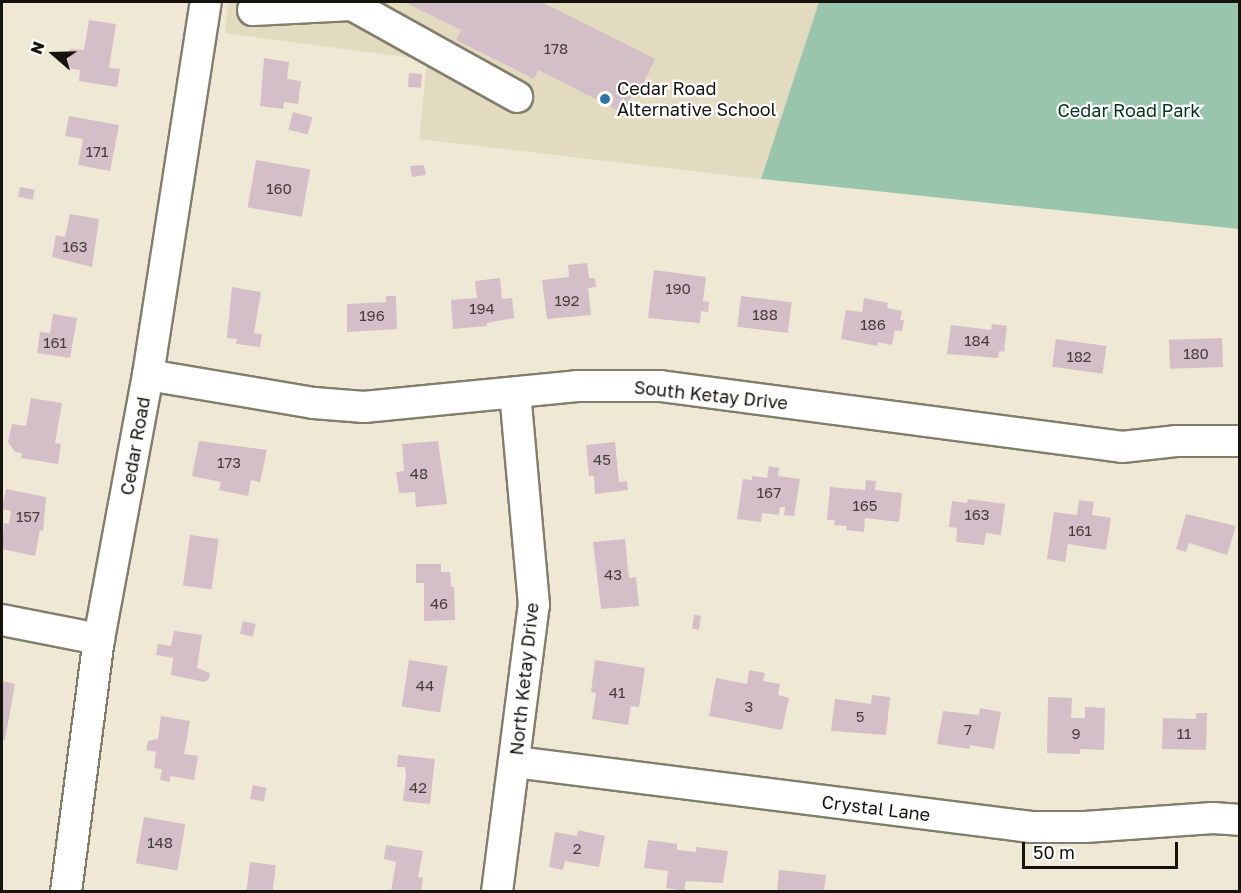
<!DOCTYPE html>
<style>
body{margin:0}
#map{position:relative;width:1241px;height:893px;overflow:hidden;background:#eee8d4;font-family:"Golos Text",sans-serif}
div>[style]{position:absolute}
.built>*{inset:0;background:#e3dbc0}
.green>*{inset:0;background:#99c5ac}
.building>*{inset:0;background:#d4bfc8;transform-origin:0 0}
.roads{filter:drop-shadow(2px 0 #837e6c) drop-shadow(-2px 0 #837e6c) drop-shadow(0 2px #837e6c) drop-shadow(0 -2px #837e6c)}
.minor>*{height:30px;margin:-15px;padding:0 15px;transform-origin:15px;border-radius:15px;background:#fff}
.dots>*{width:16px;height:16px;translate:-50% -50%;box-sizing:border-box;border:3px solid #fff;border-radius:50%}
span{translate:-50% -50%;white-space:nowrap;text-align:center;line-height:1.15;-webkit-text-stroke:4.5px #fff;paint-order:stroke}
.number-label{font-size:15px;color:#463e3c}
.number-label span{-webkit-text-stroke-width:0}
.poi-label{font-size:18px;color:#16130d}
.left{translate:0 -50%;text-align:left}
.park-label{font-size:18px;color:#02331f}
.street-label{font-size:18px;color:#16130d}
.frame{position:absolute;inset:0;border:3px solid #16130d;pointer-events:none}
.north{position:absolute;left:24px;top:24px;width:60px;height:60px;-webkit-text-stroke:4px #fff;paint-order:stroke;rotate:290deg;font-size:16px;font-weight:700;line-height:24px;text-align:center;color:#16130d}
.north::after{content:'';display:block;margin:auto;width:21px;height:27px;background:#16130d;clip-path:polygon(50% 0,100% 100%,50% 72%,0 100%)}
.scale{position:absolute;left:1022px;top:842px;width:156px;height:27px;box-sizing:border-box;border:3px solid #16130d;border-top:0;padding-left:8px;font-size:18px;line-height:21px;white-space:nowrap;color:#16130d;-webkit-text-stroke:4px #fff;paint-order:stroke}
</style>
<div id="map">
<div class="built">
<i style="clip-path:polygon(228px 2px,819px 2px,761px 179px,419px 139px,427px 60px,225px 33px)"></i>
</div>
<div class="green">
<i style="clip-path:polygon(819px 2px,1239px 2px,1239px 229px,761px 179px)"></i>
</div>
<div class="building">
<i style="clip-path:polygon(404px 2px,541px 2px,655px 59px,644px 81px,647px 83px,641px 94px,634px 91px,623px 113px,538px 70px,534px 79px,456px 40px,461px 30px)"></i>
<i style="clip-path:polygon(89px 20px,116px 24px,109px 68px,120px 69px,117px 87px,79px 81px,80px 70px,67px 68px,70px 49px,84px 50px)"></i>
<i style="clip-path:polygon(264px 58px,289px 62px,287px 79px,301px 81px,298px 104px,284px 102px,283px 109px,260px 106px)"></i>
<i style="left:409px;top:73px;width:13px;height:14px;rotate:4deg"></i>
<i style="left:293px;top:112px;width:20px;height:18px;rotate:15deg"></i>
<i style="clip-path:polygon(69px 116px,119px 125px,110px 171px,78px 165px,83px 139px,65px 136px)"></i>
<i style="left:256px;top:160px;width:55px;height:48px;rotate:10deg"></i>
<i style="clip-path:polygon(424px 165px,426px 175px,412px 177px,410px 166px)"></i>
<i style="left:20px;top:187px;width:15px;height:10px;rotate:11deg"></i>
<i style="clip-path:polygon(70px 214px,99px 219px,92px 267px,52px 257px,56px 235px,65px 237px)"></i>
<i style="clip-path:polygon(587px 263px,589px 278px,595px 278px,596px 287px,588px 288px,591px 315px,547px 319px,542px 280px,569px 277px,568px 265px)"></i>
<i style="clip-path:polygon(654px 270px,706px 277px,703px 301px,709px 302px,708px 312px,701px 311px,700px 323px,648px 318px)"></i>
<i style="clip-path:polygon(500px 278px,502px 299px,512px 298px,514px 318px,487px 323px,487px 326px,453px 329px,451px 300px,477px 298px,475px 281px)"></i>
<i style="clip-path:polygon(232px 287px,261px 292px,254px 333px,262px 334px,260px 347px,236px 344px,237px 339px,227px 338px)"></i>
<i style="clip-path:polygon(386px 296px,396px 296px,397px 329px,347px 332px,347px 304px,386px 302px)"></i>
<i style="left:741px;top:296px;width:51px;height:31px;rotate:7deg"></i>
<i style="clip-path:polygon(864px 298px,888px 303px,887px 308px,902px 311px,900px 320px,904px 320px,902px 331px,895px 330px,892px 345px,878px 342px,878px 346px,841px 339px,846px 310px,862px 312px)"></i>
<i style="clip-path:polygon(53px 314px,77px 318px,70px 358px,37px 353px,40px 332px,50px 333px)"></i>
<i style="clip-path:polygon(992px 324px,1007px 326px,1004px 352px,999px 351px,998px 358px,947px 354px,951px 325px,991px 330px)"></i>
<i style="left:1222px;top:338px;width:29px;height:53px;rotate:88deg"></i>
<i style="left:1056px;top:339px;width:51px;height:28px;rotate:8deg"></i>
<i style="clip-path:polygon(31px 398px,62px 403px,55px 443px,61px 444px,58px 464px,21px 458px,22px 453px,15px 452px,8px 442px,12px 424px,26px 426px)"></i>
<i style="clip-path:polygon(199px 441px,267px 450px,260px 482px,251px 480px,248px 496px,219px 490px,221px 482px,192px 476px)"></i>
<i style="clip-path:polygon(438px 441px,447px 504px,416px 507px,415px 492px,399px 493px,396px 472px,404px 471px,402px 444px)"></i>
<i style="clip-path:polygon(615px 442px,619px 482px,627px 481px,628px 490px,595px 494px,594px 476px,589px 476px,586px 445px)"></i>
<i style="clip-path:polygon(769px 466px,779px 468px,778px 476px,800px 479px,794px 516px,784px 515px,785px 507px,780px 507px,779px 515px,762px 513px,761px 522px,737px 519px,743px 479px,752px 480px,752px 476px,767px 478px)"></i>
<i style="clip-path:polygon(866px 480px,876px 481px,875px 490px,902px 493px,899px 522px,865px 518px,864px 532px,846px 530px,847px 526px,834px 525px,835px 520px,827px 520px,830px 487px,865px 490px)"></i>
<i style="clip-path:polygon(6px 489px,46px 497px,43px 531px,40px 530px,35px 556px,2px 549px,4px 523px,9px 524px,11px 511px,2px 509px)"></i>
<i style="clip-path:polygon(968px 499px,1005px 504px,1001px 535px,986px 533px,984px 545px,956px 542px,957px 528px,949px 527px,952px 501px,967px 503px)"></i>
<i style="clip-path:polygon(1079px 500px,1094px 502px,1092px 515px,1111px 518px,1106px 550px,1068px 544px,1065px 562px,1047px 559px,1054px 512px,1077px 515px)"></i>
<i style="clip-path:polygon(1186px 514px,1236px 526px,1227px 555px,1189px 543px,1186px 552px,1176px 549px)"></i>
<i style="left:190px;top:535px;width:29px;height:51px;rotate:8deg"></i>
<i style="clip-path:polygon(625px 539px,629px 578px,636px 577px,639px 606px,601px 609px,593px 542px)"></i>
<i style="clip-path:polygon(416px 564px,441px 564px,441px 572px,450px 572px,451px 587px,454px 587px,455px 620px,424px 621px,424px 583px,416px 583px)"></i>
<i style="left:694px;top:615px;width:7px;height:14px;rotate:8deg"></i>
<i style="left:243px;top:621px;width:13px;height:13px;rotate:13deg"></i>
<i style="clip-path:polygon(174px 631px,202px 635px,197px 668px,210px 673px,209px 679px,205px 682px,171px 675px,173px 658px,156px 655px,158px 644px,171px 646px)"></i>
<i style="left:409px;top:660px;width:39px;height:47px;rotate:9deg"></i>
<i style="clip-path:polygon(595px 660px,645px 668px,639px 707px,631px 706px,628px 725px,592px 719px,596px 693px,591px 692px)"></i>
<i style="clip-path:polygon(749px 670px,765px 673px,763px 681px,780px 684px,778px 695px,789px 698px,782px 730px,709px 716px,716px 678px,747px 684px)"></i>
<i style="clip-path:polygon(2px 681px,15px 684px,5px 740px,2px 739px)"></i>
<i style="clip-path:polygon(872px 695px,890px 697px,886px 735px,831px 731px,835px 699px,871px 704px)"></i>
<i style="clip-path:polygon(1048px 697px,1072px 698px,1071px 718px,1085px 718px,1085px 707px,1105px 708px,1104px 750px,1080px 749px,1080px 754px,1047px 753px)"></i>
<i style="clip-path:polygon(980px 708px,1001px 712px,994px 749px,970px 745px,969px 749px,937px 744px,943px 711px,979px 715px)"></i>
<i style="clip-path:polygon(1196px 713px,1207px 713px,1206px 750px,1162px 749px,1163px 718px,1196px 719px)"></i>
<i style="clip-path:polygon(161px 716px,190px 721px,184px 754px,198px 756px,194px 780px,170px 776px,170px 782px,160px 780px,162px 769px,154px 768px,156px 752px,146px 750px,148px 741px,158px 739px)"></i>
<i style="clip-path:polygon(398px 755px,435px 759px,430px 804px,403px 801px,406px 776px,405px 767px,397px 767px)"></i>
<i style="left:253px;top:785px;width:14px;height:14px;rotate:12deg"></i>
<i style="left:144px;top:817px;width:42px;height:47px;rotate:10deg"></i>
<i style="clip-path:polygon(578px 830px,605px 836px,599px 867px,565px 861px,563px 870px,549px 867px,555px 832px,577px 836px)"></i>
<i style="clip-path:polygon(648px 840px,677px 844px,677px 850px,696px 852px,696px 847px,728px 851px,723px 883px,686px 881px,684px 891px,666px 888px,668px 871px,644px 868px)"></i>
<i style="clip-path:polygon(386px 845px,423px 851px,418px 877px,423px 878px,421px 892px,391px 892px,396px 862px,384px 859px)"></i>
<i style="left:250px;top:862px;width:26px;height:30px;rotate:7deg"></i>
<i style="clip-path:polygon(779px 870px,826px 875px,824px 892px,777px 892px)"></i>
</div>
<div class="roads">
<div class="minor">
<i style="left:352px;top:5px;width:189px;rotate:29.1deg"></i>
<i style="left:253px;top:10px;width:99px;rotate:-2.9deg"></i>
<i style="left:352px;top:5px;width:3px;rotate:-72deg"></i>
<i style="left:148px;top:375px;width:168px;rotate:9.6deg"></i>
<i style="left:314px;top:403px;width:50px;rotate:4.6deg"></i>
<i style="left:364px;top:407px;width:214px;rotate:-5.6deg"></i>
<i style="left:577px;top:386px;width:83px"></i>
<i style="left:660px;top:386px;width:466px;rotate:7.5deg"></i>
<i style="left:1122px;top:447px;width:54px;rotate:-6.3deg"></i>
<i style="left:1176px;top:441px;width:64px"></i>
<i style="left:2px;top:620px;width:99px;rotate:11.1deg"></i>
<i style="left:515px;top:762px;width:520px;rotate:7.18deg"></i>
<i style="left:1031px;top:827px;width:54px"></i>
<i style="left:1085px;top:827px;width:128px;rotate:-4deg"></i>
<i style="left:1213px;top:818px;width:27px;rotate:4deg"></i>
<i style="left:66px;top:892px;width:255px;rotate:-82.6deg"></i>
<i style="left:99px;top:639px;width:269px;rotate:-79.5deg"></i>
<i style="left:148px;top:375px;width:377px;rotate:-81.2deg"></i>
<i style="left:497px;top:892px;width:289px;rotate:-82.7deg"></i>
<i style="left:534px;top:605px;width:212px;rotate:-95.1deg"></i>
</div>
</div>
<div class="dots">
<i style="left:605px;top:99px;background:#2e76aa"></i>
</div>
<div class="number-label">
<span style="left:556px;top:49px">178</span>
<span style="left:97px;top:152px">171</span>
<span style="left:279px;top:189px">160</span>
<span style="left:75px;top:247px">163</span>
<span style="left:678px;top:289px">190</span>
<span style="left:567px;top:301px">192</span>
<span style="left:482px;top:309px">194</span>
<span style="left:765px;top:315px">188</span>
<span style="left:372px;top:316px">196</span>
<span style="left:873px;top:325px">186</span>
<span style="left:977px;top:341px">184</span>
<span style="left:55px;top:343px">161</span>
<span style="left:1196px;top:354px">180</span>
<span style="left:1079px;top:357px">182</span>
<span style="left:602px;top:460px">45</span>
<span style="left:229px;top:463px">173</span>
<span style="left:419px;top:474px">48</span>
<span style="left:769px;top:493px">167</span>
<span style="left:865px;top:506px">165</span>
<span style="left:977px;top:515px">163</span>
<span style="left:28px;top:517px">157</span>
<span style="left:1080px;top:531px">161</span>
<span style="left:613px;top:575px">43</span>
<span style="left:439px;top:604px">46</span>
<span style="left:425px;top:686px">44</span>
<span style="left:617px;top:693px">41</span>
<span style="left:749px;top:707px">3</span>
<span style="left:860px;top:717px">5</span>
<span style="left:968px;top:730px">7</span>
<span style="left:1076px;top:734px">9</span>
<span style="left:1184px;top:734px">11</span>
<span style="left:418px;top:788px">42</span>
<span style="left:160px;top:843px">148</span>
<span style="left:577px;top:849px">2</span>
</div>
<div class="poi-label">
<span class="left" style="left:617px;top:99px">Cedar Road<br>Alternative School</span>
</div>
<div class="park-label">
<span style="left:1129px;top:110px">Cedar Road Park</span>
</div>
<div class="street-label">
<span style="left:711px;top:395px;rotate:6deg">South Ketay Drive</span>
<span style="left:135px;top:446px;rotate:-80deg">Cedar Road</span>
<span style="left:524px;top:679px;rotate:-84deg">North Ketay Drive</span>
<span style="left:876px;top:808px;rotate:7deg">Crystal Lane</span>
</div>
<div class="frame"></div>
<div class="north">N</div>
<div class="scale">50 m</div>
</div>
